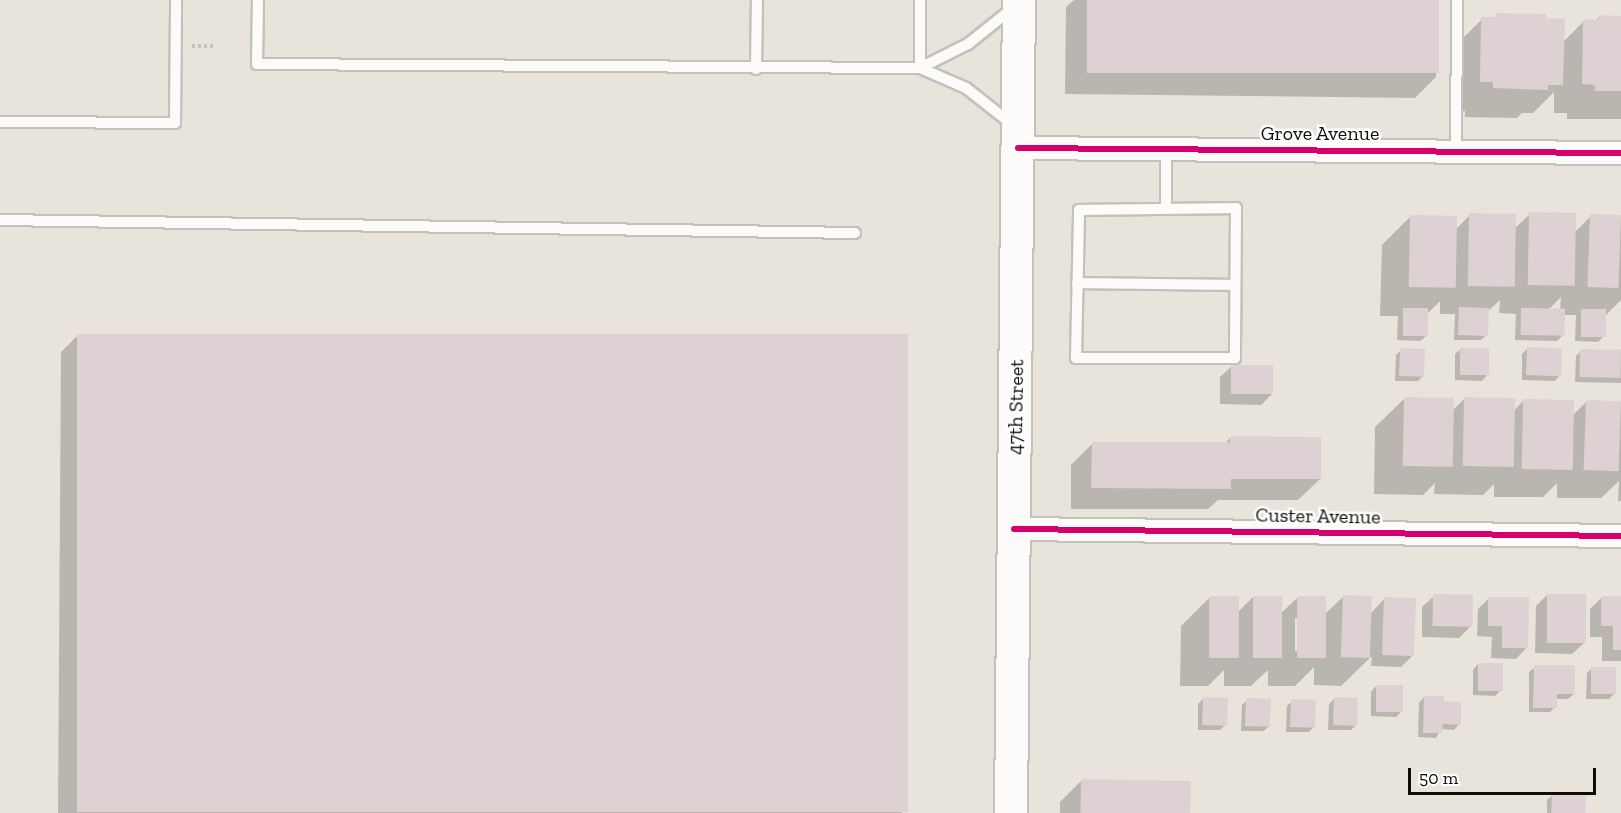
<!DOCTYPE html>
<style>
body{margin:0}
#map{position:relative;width:1621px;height:813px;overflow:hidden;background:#e8e4dc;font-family:"Zilla Slab",serif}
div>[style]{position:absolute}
.shadow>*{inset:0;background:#0003}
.building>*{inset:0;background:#ded1d3;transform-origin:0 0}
.path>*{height:4px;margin-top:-2px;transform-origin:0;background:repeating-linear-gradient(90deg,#c5c4c2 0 3px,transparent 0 6px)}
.roads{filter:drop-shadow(2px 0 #c3c1ba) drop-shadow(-2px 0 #c3c1ba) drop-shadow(0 2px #c3c1ba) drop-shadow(0 -2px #c3c1ba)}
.lane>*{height:10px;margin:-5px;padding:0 5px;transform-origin:5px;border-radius:5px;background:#fcfbfa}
.street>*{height:22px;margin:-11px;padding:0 11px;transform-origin:11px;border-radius:11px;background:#fcfbfa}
.secondary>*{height:32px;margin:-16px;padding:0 16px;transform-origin:16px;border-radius:16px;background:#fcfbfa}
.cycleway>*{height:6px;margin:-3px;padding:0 3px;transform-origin:3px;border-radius:3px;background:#d6006c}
span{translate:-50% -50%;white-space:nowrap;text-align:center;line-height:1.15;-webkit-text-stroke:5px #fff;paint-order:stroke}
.street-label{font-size:20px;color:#0f0d08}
.scale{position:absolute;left:1408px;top:768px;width:188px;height:27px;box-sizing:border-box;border:3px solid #0f0d08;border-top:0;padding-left:8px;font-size:18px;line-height:21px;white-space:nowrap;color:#0f0d08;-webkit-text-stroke:4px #fff;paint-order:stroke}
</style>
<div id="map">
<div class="shadow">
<i style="clip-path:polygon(1074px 0,1437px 0,1436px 77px,1415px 98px,1065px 94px,1066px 7px)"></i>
<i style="clip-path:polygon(1497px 15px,1563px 42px,1584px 21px,1595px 21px,1599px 17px,1621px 17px,1621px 119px,1567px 119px,1567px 113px,1554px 113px,1554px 92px,1533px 113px,1522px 113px,1517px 118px,1465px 117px,1465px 111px,1452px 111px,1453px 48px,1482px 19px,1493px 19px)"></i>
<i style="clip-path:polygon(evenodd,1530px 214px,1574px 233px,1591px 216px,1621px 216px,1621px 300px,1604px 317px,1604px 336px,1598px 342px,1575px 341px,1576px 315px,1563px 315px,1562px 336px,1557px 341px,1515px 340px,1516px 314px,1499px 313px,1500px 300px,1487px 312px,1486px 335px,1481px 340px,1454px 340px,1455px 314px,1440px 314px,1440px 301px,1426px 315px,1426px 336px,1420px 341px,1397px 340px,1398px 316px,1380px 316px,1382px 245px,1411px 216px,1455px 230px,1470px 215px,1514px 229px,1530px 214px,1561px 297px,1560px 310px,1548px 310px,1561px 297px)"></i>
<i style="clip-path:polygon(78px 335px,906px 341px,902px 813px,58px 813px,61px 352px)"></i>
<i style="clip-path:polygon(1461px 349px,1487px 375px,1482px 381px,1455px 380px,1455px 354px)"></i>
<i style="clip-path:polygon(1527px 349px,1560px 375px,1555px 381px,1522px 380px,1522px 354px)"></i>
<i style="clip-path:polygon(1401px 350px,1423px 376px,1418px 381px,1395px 381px,1396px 355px)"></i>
<i style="clip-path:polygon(1581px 351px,1621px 352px,1621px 383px,1575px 382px,1576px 356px)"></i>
<i style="clip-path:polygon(1232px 366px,1272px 394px,1261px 405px,1220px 404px,1220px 377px)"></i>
<i style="clip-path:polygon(1404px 399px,1453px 410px,1464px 399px,1513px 412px,1523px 401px,1572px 416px,1586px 402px,1621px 402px,1621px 501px,1618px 501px,1619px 481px,1601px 498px,1557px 498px,1557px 483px,1543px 497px,1494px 497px,1494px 484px,1483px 495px,1434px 494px,1435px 483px,1423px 495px,1374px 494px,1375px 427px)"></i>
<i style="clip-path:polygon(1230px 438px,1320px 479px,1298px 500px,1218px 500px,1208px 509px,1071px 509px,1071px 465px,1092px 444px,1224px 444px)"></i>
<i style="clip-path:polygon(1547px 595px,1584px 643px,1572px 654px,1535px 653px,1536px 606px)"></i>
<i style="clip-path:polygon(1434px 596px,1470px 627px,1459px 638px,1422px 637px,1422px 607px)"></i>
<i style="clip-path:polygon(evenodd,1210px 597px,1237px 613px,1253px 597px,1280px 614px,1297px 598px,1324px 615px,1343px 597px,1371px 613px,1384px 599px,1412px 656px,1401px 667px,1371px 666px,1372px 656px,1341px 686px,1314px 685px,1314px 667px,1295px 686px,1268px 686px,1268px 670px,1251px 686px,1224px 686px,1224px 670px,1208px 686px,1180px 686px,1181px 626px,1210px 597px,1295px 618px,1298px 618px,1298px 651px,1295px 651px,1295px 618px)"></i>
<i style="clip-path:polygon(1489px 598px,1527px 647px,1516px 659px,1491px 658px,1492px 637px,1477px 636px,1478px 609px)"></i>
<i style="clip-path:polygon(1601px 598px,1621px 598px,1621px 661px,1602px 661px,1602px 637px,1590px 637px,1590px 609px)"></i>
<i style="clip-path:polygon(1478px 664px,1500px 691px,1495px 696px,1473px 695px,1473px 670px)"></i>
<i style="clip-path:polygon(1535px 667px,1574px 694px,1568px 699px,1555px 699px,1555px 707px,1550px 712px,1529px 712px,1529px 672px)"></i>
<i style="clip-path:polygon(1592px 668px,1614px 694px,1609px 699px,1586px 699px,1587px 673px)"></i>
<i style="clip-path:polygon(1376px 686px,1401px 712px,1396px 717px,1371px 716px,1371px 692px)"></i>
<i style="clip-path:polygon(1424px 697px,1443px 702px,1459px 724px,1454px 730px,1441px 729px,1436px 738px,1418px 737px,1419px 703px)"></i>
<i style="clip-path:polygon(1203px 699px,1225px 725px,1220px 730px,1198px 730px,1198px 704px)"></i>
<i style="clip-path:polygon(1334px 699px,1356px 725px,1351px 730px,1328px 730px,1329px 704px)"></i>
<i style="clip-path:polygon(1247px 700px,1269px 726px,1264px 731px,1241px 731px,1242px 705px)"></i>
<i style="clip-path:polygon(1292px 701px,1314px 727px,1309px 732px,1286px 732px,1287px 706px)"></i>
<i style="clip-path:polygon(1081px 781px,1190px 813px,1060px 813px,1060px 802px)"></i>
<i style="clip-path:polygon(1553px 795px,1584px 813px,1547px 813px,1547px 800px)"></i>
</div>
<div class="building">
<i style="left:1087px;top:0;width:352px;height:73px"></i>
<i style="clip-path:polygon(1496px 13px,1546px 14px,1546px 18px,1565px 19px,1563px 85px,1548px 85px,1548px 90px,1493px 88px,1493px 82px,1480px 82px,1481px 17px,1496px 17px)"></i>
<i style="clip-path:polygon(1598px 15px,1621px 16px,1621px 91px,1595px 91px,1595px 85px,1582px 84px,1583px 19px,1598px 20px)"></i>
<i style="left:1529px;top:212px;width:47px;height:73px;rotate:1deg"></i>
<i style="left:1469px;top:213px;width:47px;height:73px;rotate:1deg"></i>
<i style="left:1590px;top:214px;width:31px;height:73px;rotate:2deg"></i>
<i style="left:1410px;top:215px;width:47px;height:72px;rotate:1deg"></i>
<i style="left:1459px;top:307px;width:30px;height:28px;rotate:2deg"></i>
<i style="left:1403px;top:308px;width:25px;height:28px"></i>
<i style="left:1521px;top:308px;width:44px;height:27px;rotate:1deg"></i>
<i style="left:1581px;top:309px;width:25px;height:28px"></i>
<i style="left:77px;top:334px;width:831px;height:478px"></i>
<i style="left:1527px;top:347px;width:35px;height:28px;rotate:2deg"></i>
<i style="left:1400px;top:348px;width:25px;height:28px;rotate:2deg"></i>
<i style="left:1460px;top:348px;width:29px;height:27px"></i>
<i style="left:1580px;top:349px;width:41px;height:28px;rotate:1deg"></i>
<i style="left:1231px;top:365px;width:42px;height:29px"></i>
<i style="left:1404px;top:397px;width:50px;height:69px;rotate:1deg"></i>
<i style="left:1464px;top:397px;width:51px;height:69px;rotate:1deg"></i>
<i style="left:1523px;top:399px;width:51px;height:70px;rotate:1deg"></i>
<i style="left:1586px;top:400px;width:35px;height:70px;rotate:2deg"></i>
<i style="clip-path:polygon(1230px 436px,1321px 437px,1321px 479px,1231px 479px,1231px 489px,1091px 488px,1092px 442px,1230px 442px)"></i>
<i style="left:1433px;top:594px;width:40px;height:32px;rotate:1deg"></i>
<i style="left:1547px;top:594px;width:39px;height:49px"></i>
<i style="left:1343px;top:595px;width:29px;height:62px;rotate:2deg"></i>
<i style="left:1209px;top:596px;width:30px;height:62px"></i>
<i style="left:1253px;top:596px;width:29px;height:62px"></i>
<i style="left:1297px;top:596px;width:29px;height:62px"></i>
<i style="clip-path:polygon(1601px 596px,1621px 596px,1621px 650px,1613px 650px,1613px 626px,1601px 626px)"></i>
<i style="left:1384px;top:597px;width:32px;height:58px;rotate:2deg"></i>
<i style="clip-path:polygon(1488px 597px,1529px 597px,1528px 648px,1502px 648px,1502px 626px,1488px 626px)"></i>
<i style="left:1478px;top:663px;width:25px;height:28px"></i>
<i style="clip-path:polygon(1534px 665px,1575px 665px,1575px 694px,1557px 694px,1557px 708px,1533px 708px)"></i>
<i style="left:1591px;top:667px;width:25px;height:27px"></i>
<i style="left:1376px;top:685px;width:27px;height:27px"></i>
<i style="clip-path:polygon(1424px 696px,1444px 696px,1444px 701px,1461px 702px,1461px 725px,1443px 724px,1442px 733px,1423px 733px)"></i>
<i style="left:1203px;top:697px;width:25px;height:28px;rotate:2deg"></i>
<i style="left:1334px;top:697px;width:24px;height:28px;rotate:2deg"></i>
<i style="left:1246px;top:698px;width:25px;height:28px;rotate:2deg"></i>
<i style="left:1291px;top:699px;width:25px;height:28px;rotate:2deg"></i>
<i style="left:1081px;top:779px;width:110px;height:34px;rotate:1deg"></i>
<i style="left:1552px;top:793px;width:34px;height:20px;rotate:2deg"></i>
</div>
<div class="path">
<i style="left:192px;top:46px;width:21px"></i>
</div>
<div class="roads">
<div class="lane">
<i style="left:258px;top:0;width:64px;rotate:90.9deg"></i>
<i style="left:257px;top:64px;width:663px;rotate:0.35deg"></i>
<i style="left:920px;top:68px;width:50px;rotate:23.5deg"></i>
<i style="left:966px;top:88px;width:60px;rotate:38.2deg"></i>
<i style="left:920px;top:68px;width:54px;rotate:-26.6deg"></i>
<i style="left:968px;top:44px;width:59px;rotate:-38.8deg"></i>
<i style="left:920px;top:68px;width:68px;rotate:-90deg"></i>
<i style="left:756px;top:69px;width:69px;rotate:-89.2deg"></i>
<i style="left:0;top:122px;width:175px;rotate:0.3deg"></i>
<i style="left:175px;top:123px;width:123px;rotate:-89.5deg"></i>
<i style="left:1166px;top:149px;width:60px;rotate:90deg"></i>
<i style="left:1456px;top:151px;width:151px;rotate:-89.6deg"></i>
<i style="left:1236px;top:208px;width:150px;rotate:90.4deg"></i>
<i style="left:1235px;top:358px;width:159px;rotate:180deg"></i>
<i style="left:1076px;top:358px;width:148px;rotate:-88.8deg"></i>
<i style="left:1079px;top:210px;width:157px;rotate:-0.7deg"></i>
<i style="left:0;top:220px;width:855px;rotate:0.87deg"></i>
<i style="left:1077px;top:283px;width:158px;rotate:0.7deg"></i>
</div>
<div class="street">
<i style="left:1018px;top:148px;width:603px;rotate:0.48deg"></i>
<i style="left:1014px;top:529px;width:607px;rotate:0.66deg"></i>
</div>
<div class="secondary">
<i style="left:1011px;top:813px;width:813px;rotate:-89.44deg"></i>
</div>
</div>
<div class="cycleway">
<i style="left:1018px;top:148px;width:603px;rotate:0.48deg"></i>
<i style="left:1014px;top:529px;width:607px;rotate:0.66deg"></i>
</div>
<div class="street-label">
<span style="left:1320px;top:133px">Grove Avenue</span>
<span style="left:1016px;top:407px;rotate:-89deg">47th Street</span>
<span style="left:1318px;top:516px;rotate:1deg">Custer Avenue</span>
</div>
<div class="scale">50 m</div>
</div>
